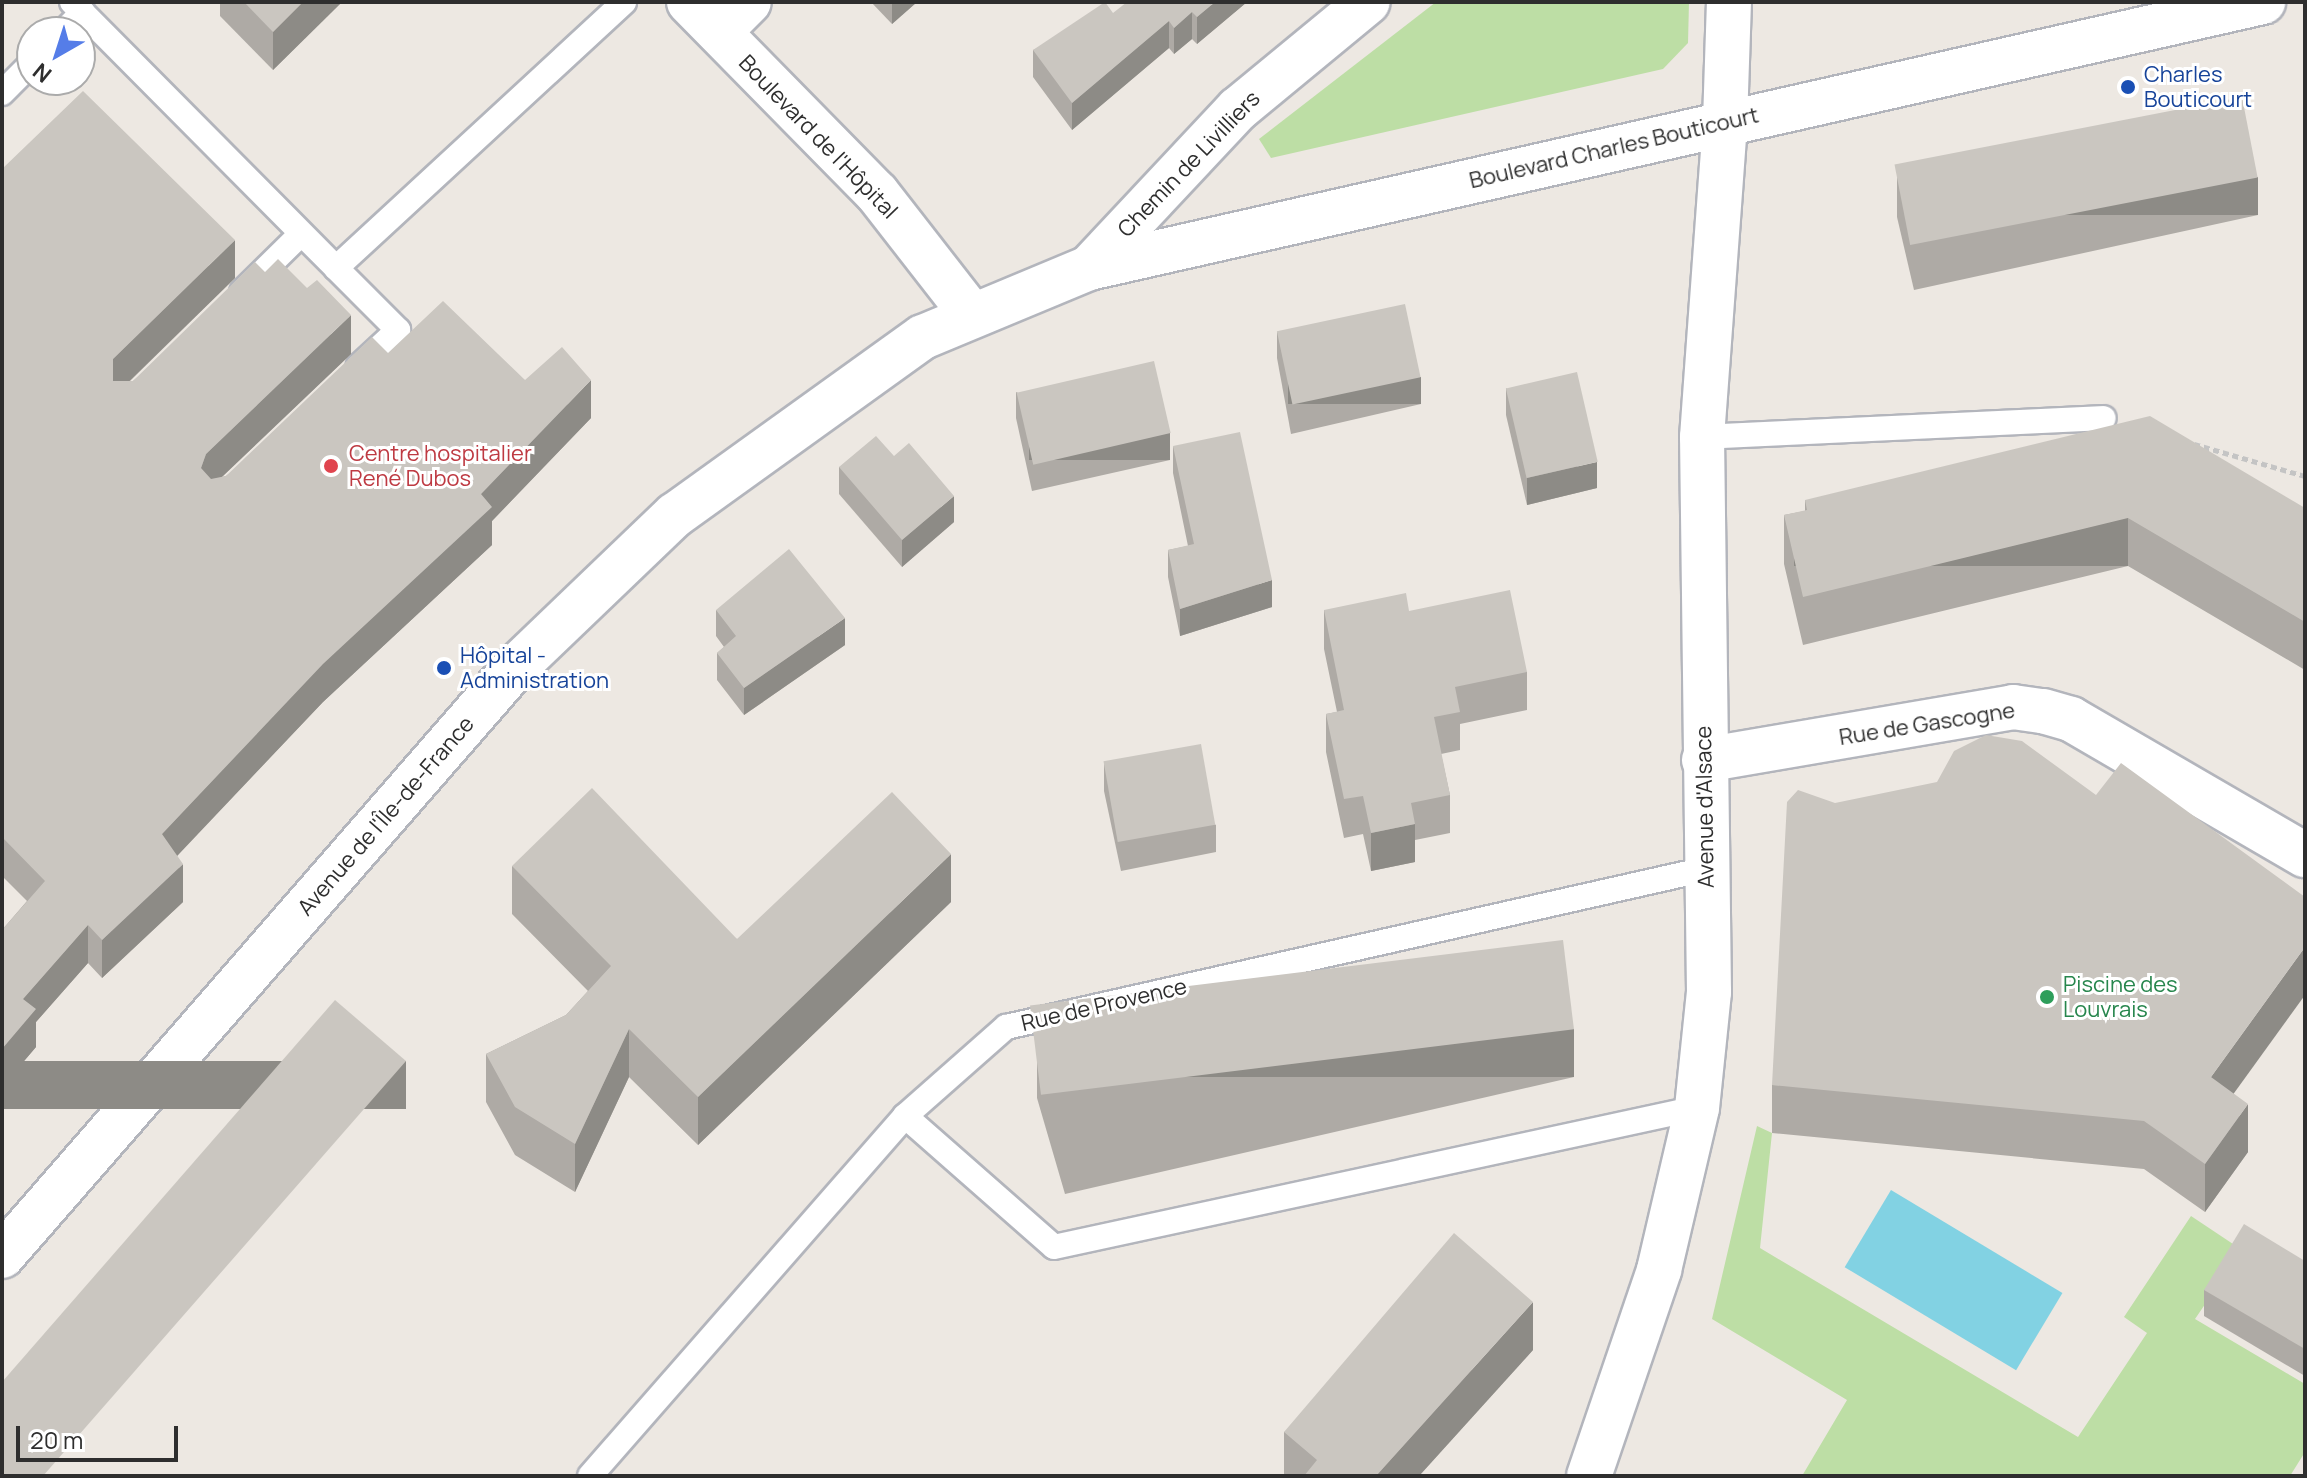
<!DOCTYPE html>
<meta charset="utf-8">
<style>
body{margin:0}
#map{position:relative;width:2307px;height:1478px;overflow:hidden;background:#ede8e2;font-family:Manrope,sans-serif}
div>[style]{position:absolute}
.green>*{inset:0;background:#bddea5}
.water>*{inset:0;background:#82d2e3;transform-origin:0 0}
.path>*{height:5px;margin-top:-2.5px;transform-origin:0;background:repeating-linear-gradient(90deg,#c4c4c4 0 6px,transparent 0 10px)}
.roads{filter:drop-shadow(2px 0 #b3b5bc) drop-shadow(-2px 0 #b3b5bc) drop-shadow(0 2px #b3b5bc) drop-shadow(0 -2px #b3b5bc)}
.service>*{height:24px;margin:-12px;padding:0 12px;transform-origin:12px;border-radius:12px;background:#fff}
.minor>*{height:44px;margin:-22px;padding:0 22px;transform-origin:22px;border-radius:22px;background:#fff}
.tertiary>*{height:44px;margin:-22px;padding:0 22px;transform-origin:22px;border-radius:22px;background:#fff}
.wall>*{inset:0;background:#aeaaa5}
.shaded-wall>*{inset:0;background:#8d8b86;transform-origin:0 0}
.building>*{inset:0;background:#cac6c0;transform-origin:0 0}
.dots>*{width:22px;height:22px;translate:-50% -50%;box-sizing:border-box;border:4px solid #fff;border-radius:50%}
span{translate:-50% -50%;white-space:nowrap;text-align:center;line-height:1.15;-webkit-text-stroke:6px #fff;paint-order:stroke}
.transit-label{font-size:22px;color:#164399}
.left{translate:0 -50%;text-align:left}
.street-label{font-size:22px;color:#2e2e2e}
.health-label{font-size:22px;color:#be3a42}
.leisure-label{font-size:22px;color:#27864d}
.frame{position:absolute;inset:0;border:4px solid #2e2e2e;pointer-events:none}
.north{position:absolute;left:16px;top:16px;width:80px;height:80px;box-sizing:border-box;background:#fff;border:2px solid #ababab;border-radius:50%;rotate:219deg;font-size:22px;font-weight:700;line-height:32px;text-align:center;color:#2e2e2e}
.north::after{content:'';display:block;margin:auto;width:28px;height:36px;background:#557de8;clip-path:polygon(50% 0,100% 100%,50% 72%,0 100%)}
.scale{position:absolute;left:16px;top:1426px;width:162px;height:36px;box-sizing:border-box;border:4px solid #2e2e2e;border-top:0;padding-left:10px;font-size:24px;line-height:28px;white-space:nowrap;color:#2e2e2e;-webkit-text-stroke:6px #fff;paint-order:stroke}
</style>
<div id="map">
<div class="green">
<i style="clip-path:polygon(1436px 2px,1689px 2px,1688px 43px,1663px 69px,1271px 158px,1259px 139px)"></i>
<i style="clip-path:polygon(1757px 1126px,1772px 1133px,1760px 1248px,2078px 1437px,2147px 1333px,2124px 1317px,2191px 1216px,2242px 1250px,2195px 1319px,2305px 1384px,2305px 1452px,2290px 1476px,1802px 1476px,1847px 1400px,1712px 1319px)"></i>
</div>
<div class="water">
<i style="left:1891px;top:1190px;width:200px;height:90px;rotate:31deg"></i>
</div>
<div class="path">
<i style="left:2194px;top:444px;width:116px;rotate:16.1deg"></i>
</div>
<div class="roads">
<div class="service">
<i style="left:72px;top:2px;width:375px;rotate:45.2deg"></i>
<i style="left:336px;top:268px;width:392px;rotate:-42.7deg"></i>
<i style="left:63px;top:32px;width:28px;rotate:-45deg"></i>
<i style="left:2px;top:93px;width:42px;rotate:-45deg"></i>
<i style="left:336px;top:268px;width:88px;rotate:45deg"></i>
<i style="left:398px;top:330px;width:54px;rotate:137.2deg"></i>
<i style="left:242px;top:292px;width:83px;rotate:-44.5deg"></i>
<i style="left:1702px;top:437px;width:402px;rotate:-2.7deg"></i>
<i style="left:905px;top:1116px;width:198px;rotate:41.3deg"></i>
<i style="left:1054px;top:1247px;width:658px;rotate:-12.2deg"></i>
<i style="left:590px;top:1476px;width:478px;rotate:-48.8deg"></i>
<i style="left:905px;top:1116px;width:135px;rotate:-41.4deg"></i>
<i style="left:1006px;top:1027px;width:718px;rotate:-12.72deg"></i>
</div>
<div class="minor">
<i style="left:689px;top:2px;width:268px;rotate:45.5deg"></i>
<i style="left:877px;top:193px;width:155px;rotate:52.1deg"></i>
<i style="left:719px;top:32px;width:42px;rotate:-45deg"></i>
<i style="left:1089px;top:268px;width:218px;rotate:-46.9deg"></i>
<i style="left:1238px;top:109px;width:168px;rotate:-39.5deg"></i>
<i style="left:1704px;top:760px;width:314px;rotate:-9.7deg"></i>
<i style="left:2013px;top:707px;width:30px;rotate:8deg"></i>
<i style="left:2043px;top:711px;width:29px;rotate:16deg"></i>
<i style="left:2071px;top:719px;width:271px;rotate:30.2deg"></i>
<i style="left:1589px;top:1476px;width:218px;rotate:-71.2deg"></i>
<i style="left:1659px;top:1270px;width:166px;rotate:-76.8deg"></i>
<i style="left:1697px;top:1108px;width:117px;rotate:-84.1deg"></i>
<i style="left:1709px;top:992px;width:555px;rotate:-90.72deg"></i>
<i style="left:1702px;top:437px;width:316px;rotate:-85.8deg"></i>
</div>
<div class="tertiary">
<i style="left:1725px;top:122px;width:120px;rotate:-88.1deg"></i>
<i style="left:2px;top:1256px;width:775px;rotate:-48.93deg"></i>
<i style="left:511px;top:672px;width:227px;rotate:-43.8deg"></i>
<i style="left:675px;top:515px;width:305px;rotate:-35.7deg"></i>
<i style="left:923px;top:337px;width:180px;rotate:-22.6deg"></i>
<i style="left:1089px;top:268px;width:1204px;rotate:-12.77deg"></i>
</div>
</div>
<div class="wall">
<i style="clip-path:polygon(220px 2px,342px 2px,273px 70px,220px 16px)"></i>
<i style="clip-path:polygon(871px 2px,917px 2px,892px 24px)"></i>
<i style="clip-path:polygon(1247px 2px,1197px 44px,1192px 39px,1174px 54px,1169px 48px,1072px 130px,1033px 77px,1033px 50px,1113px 13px)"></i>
<i style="clip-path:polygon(2px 169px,235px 278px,130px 381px,133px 381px,265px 272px,351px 354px,222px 477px,226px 476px,388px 353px,525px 380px,591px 418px,492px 521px,492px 545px,323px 702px,177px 855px,183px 902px,102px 978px,88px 963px,36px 1022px,36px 1047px,2px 1087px,2px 930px,27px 901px,2px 876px)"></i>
<i style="clip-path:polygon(1897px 178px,2258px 215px,1914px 290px,1897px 217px)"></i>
<i style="clip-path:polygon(1277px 332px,1421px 404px,1291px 434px,1277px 358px)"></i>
<i style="clip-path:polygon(1506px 388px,1597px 488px,1527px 505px,1506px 415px)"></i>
<i style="clip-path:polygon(1016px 392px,1170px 460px,1032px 491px,1016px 418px)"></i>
<i style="clip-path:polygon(1173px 446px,1272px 607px,1180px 636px,1168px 577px,1168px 550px,1188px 546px,1173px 473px)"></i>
<i style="clip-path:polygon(894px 456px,954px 522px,902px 567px,839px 494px,839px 467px)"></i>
<i style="clip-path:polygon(1805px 500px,2305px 508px,2305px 670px,2128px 566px,1803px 645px,1784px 564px,1784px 515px,1805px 511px)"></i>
<i style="clip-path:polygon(716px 610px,845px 645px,744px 715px,717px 680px,717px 653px,724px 647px,716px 636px)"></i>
<i style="clip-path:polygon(1324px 610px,1409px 611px,1527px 672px,1527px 710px,1460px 724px,1460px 750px,1441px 754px,1450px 795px,1450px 833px,1415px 840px,1415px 862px,1371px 871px,1363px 834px,1344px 838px,1326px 752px,1326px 714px,1337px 712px,1324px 649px)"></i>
<i style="clip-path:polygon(1104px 764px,1216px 825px,1216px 852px,1121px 871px,1104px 791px)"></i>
<i style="clip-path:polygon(512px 866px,737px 939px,951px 902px,698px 1145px,629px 1077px,575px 1192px,515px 1155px,486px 1102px,486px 1054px,566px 1015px,588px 991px,512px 914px)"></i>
<i style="clip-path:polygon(1037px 1050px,1574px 1077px,1065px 1194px,1037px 1098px)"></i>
<i style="clip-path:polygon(1772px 1085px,2234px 1094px,2248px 1152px,2205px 1212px,2144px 1169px,1772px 1133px)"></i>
<i style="clip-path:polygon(2305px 1261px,2305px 1376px,2204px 1316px,2204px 1290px)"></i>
<i style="clip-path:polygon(1533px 1350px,1419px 1476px,1284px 1476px,1284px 1432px)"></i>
</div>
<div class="shaded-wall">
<i style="clip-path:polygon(303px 2px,342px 2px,273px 70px,273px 32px)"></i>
<i style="clip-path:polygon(892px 2px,917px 2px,892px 24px)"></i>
<i style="clip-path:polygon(1215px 2px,1247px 2px,1197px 44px,1197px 17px)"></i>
<i style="clip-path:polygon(1192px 12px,1192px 39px,1174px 54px,1174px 28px)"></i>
<i style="clip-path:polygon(1169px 21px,1169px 48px,1072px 130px,1072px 103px)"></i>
<i style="left:2258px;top:177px;width:38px;height:352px;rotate:90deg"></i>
<i style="clip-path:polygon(235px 240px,235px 278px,113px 397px,113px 359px)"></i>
<i style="clip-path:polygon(351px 315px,351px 354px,206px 492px,201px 468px,206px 454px)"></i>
<i style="left:1421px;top:377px;width:27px;height:133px;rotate:90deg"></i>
<i style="clip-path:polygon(591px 380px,591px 418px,492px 521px,492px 545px,323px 702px,162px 872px,162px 834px,481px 494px)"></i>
<i style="left:1170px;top:433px;width:27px;height:141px;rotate:90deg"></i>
<i style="clip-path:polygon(1597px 462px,1597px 488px,1527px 505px,1527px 478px)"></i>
<i style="clip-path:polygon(954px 496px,954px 522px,902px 567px,902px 540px)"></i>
<i style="left:2128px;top:518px;width:48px;height:334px;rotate:90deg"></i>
<i style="clip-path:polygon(1272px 580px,1272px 607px,1180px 636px,1180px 609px)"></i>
<i style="clip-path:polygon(845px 618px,845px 645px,744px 715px,744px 688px)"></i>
<i style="clip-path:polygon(1415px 824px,1415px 862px,1371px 871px,1371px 833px)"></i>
<i style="clip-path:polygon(951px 854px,951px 902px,698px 1145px,698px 1097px)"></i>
<i style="clip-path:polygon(183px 864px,183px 902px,102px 978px,102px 940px)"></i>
<i style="clip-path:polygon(88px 925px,88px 963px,36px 1022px,36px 1047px,2px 1087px,2px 1049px,23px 999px)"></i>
<i style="clip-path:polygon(2305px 947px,2305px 995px,2211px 1125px,2211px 1077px)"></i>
<i style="clip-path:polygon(629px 1029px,629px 1077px,575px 1192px,575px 1144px)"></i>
<i style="left:1574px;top:1029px;width:48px;height:522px;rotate:90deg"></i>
<i style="left:406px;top:1061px;width:48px;height:551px;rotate:90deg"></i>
<i style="clip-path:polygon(2248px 1104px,2248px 1152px,2205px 1212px,2205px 1164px)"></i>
<i style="clip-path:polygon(1533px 1302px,1533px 1350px,1419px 1476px,1376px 1476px)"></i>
</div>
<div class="building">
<i style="clip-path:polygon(244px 2px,303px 2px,273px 32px)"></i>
<i style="clip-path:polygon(1105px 2px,1113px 13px,1127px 2px,1215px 2px,1197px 17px,1192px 12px,1174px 28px,1169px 21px,1072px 103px,1033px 50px)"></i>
<i style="clip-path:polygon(83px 91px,235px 240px,113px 359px,113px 381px,133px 381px,255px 262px,265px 272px,278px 259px,307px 288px,317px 280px,351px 315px,206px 454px,201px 468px,211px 479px,226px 476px,372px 337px,388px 353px,443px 301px,525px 380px,562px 347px,591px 380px,481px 494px,492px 507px,323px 664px,162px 834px,183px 864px,102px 940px,88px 925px,23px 999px,36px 1009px,2px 1049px,2px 930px,45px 881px,2px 837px,2px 169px)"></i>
<i style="left:2242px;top:97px;width:82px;height:354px;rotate:79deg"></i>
<i style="left:1405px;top:304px;width:75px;height:131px;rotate:78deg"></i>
<i style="left:1154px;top:361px;width:74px;height:141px;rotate:77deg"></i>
<i style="left:1577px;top:372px;width:92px;height:73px;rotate:77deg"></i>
<i style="clip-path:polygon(2150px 416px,2305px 508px,2305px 622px,2128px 518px,1803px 597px,1784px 515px,1807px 510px,1805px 500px)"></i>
<i style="clip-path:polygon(1240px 432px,1272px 580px,1180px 609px,1168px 550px,1194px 544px,1173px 446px)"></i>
<i style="clip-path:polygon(876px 436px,894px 456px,909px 443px,954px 496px,902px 540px,839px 467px)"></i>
<i style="clip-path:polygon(789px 549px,845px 618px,744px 688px,717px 653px,736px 636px,716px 610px)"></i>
<i style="clip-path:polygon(1510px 590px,1527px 672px,1455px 687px,1460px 712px,1434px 717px,1450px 795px,1411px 803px,1415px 824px,1371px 833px,1363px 796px,1344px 799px,1326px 714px,1344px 710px,1324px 610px,1406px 593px,1409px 611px)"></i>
<i style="clip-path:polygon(1986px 735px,2022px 741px,2096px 795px,2121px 763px,2305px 897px,2305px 947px,2211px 1077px,2248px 1104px,2205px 1164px,2144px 1121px,1772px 1085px,1787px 802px,1798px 790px,1835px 803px,1937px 782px,1954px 751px)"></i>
<i style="left:1201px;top:744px;width:82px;height:99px;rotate:80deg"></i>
<i style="clip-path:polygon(592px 788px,737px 939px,892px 792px,951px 854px,698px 1097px,629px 1029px,575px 1144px,515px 1107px,486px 1054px,566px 1015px,611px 966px,512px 866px)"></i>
<i style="left:1563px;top:940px;width:90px;height:537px;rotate:83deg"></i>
<i style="clip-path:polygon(335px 1000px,406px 1061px,43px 1476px,2px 1476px,2px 1382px)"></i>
<i style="clip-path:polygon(2244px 1224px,2305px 1261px,2305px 1349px,2204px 1290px)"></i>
<i style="clip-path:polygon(1454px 1233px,1533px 1302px,1376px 1476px,1304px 1476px,1317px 1460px,1284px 1432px)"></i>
</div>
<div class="dots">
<i style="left:2128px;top:87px;background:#1a4fb4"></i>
<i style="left:331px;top:466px;background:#e0444e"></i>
<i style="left:444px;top:668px;background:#1a4fb4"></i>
<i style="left:2047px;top:997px;background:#2e9e5b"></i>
</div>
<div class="transit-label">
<span class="left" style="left:2144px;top:87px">Charles<br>Bouticourt</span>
<span class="left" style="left:460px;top:668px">Hôpital -<br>Administration</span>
</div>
<div class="street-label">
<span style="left:818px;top:137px;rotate:46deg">Boulevard de l'Hôpital</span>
<span style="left:1614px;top:148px;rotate:-13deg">Boulevard Charles Bouticourt</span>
<span style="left:1189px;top:164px;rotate:-46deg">Chemin de Livilliers</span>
<span style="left:1927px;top:724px;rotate:-9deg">Rue de Gascogne</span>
<span style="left:1705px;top:807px;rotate:-91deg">Avenue d'Alsace</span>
<span style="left:386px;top:816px;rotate:-49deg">Avenue de l'Île-de-France</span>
<span style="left:1104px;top:1005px;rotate:-13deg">Rue de Provence</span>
</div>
<div class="health-label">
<span class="left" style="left:349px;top:466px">Centre hospitalier<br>René Dubos</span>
</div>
<div class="leisure-label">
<span class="left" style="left:2063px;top:997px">Piscine des<br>Louvrais</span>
</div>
<div class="frame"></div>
<div class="north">N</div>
<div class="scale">20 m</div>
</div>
